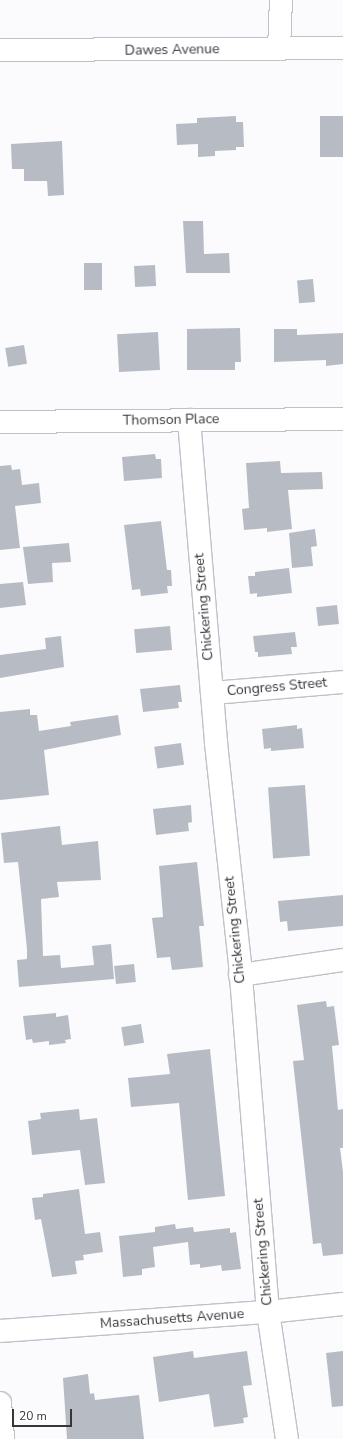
<!DOCTYPE html>
<style>
body{margin:0}
#map{position:relative;width:343px;height:1439px;overflow:hidden;background:#fbfbfe;font-family:"Nunito Sans",sans-serif}
div>[style]{position:absolute}
.building>*{inset:0;background:#b7bcc4;transform-origin:0 0}
.roads{filter:drop-shadow(1px 0 #c1c0c9) drop-shadow(-1px 0 #c1c0c9) drop-shadow(0 1px #c1c0c9) drop-shadow(0 -1px #c1c0c9)}
.minor>*{height:22px;margin:-11px;padding:0 11px;transform-origin:11px;border-radius:11px;background:#fff}
span{translate:-50% -50%;white-space:nowrap;text-align:center;line-height:1.15;-webkit-text-stroke:3.5px #fff;paint-order:stroke}
.street-label{font-size:14px;color:#36363a}
.scale{position:absolute;left:12px;top:1409px;width:60px;height:18px;box-sizing:border-box;border:2px solid #36363a;border-top:0;padding-left:5px;font-size:12px;line-height:14px;white-space:nowrap;color:#36363a;-webkit-text-stroke:3px #fff;paint-order:stroke}
</style>
<div id="map">
<div class="building">
<i style="clip-path:polygon(236px 116px,236px 122px,243px 122px,244px 147px,236px 147px,236px 150px,215px 151px,215px 156px,198px 157px,198px 144px,177px 145px,176px 124px,197px 123px,197px 118px)"></i>
<i style="left:320px;top:116px;width:23px;height:41px"></i>
<i style="clip-path:polygon(62px 141px,64px 195px,48px 196px,47px 181px,24px 181px,24px 169px,12px 169px,11px 144px)"></i>
<i style="clip-path:polygon(183px 221px,203px 221px,204px 254px,229px 253px,230px 273px,186px 273px)"></i>
<i style="left:102px;top:263px;width:27px;height:18px;rotate:90deg"></i>
<i style="left:155px;top:265px;width:21px;height:21px;rotate:87deg"></i>
<i style="left:313px;top:279px;width:23px;height:16px;rotate:85deg"></i>
<i style="clip-path:polygon(240px 328px,241px 362px,235px 362px,235px 370px,187px 370px,187px 329px)"></i>
<i style="clip-path:polygon(274px 329px,297px 329px,297px 335px,343px 333px,343px 364px,326px 366px,326px 360px,274px 362px)"></i>
<i style="left:158px;top:332px;width:38px;height:41px;rotate:87deg"></i>
<i style="left:24px;top:345px;width:19px;height:19px;rotate:81deg"></i>
<i style="clip-path:polygon(155px 454px,156px 459px,161px 459px,162px 478px,124px 481px,122px 457px)"></i>
<i style="clip-path:polygon(280px 461px,281px 473px,322px 472px,323px 489px,288px 490px,292px 529px,267px 532px,267px 528px,244px 530px,242px 509px,249px 508px,246px 463px)"></i>
<i style="clip-path:polygon(11px 465px,12px 470px,20px 469px,22px 485px,39px 483px,41px 503px,15px 506px,20px 548px,0 550px,0 466px)"></i>
<i style="clip-path:polygon(161px 521px,167px 570px,171px 570px,172px 586px,167px 586px,168px 593px,141px 596px,140px 589px,132px 590px,124px 525px)"></i>
<i style="clip-path:polygon(315px 529px,317px 546px,311px 547px,313px 566px,292px 568px,289px 533px)"></i>
<i style="clip-path:polygon(69px 543px,71px 562px,52px 563px,53px 582px,28px 584px,23px 547px)"></i>
<i style="clip-path:polygon(289px 568px,292px 593px,257px 597px,257px 593px,250px 594px,248px 576px,255px 576px,255px 572px)"></i>
<i style="clip-path:polygon(23px 582px,26px 605px,0 608px,0 584px)"></i>
<i style="left:337px;top:605px;width:19px;height:21px;rotate:84deg"></i>
<i style="left:170px;top:626px;width:24px;height:36px;rotate:85deg"></i>
<i style="clip-path:polygon(295px 632px,297px 647px,291px 647px,292px 654px,258px 657px,258px 652px,255px 652px,253px 636px)"></i>
<i style="clip-path:polygon(61px 636px,64px 667px,0 678px,0 655px,46px 649px,45px 638px)"></i>
<i style="clip-path:polygon(180px 685px,182px 702px,178px 702px,179px 708px,143px 712px,140px 689px)"></i>
<i style="clip-path:polygon(30px 709px,30px 715px,37px 715px,39px 731px,71px 726px,70px 722px,118px 715px,121px 735px,44px 750px,49px 795px,0 800px,0 712px)"></i>
<i style="clip-path:polygon(297px 725px,297px 729px,302px 728px,304px 748px,271px 751px,271px 748px,264px 749px,262px 729px)"></i>
<i style="left:181px;top:743px;width:22px;height:27px;rotate:82deg"></i>
<i style="left:305px;top:785px;width:71px;height:37px;rotate:86deg"></i>
<i style="clip-path:polygon(191px 805px,192px 822px,188px 823px,189px 831px,156px 835px,153px 809px)"></i>
<i style="clip-path:polygon(60px 826px,62px 845px,98px 841px,101px 880px,57px 882px,59px 897px,41px 899px,43px 956px,60px 955px,61px 968px,94px 965px,92px 946px,111px 944px,114px 979px,19px 987px,17px 960px,27px 959px,27px 949px,18px 862px,4px 863px,1px 833px)"></i>
<i style="clip-path:polygon(197px 862px,204px 926px,199px 926px,203px 967px,172px 970px,170px 957px,157px 958px,152px 918px,163px 917px,159px 866px)"></i>
<i style="clip-path:polygon(343px 895px,343px 926px,288px 931px,287px 921px,280px 922px,278px 901px)"></i>
<i style="left:134px;top:964px;width:18px;height:20px;rotate:84deg"></i>
<i style="clip-path:polygon(326px 1001px,327px 1007px,334px 1006px,339px 1045px,332px 1046px,338px 1110px,343px 1109px,343px 1148px,340px 1148px,343px 1172px,343px 1254px,323px 1256px,321px 1243px,313px 1244px,293px 1061px,304px 1060px,297px 1005px)"></i>
<i style="clip-path:polygon(56px 1013px,56px 1017px,68px 1015px,71px 1039px,65px 1040px,66px 1043px,49px 1045px,49px 1041px,33px 1043px,32px 1039px,26px 1040px,23px 1016px)"></i>
<i style="left:141px;top:1024px;width:19px;height:20px;rotate:81deg"></i>
<i style="clip-path:polygon(210px 1049px,225px 1196px,188px 1200px,179px 1103px,131px 1107px,128px 1078px,170px 1074px,167px 1054px)"></i>
<i style="clip-path:polygon(79px 1109px,80px 1120px,97px 1118px,105px 1183px,85px 1185px,80px 1150px,32px 1155px,28px 1121px,41px 1119px,40px 1113px)"></i>
<i style="clip-path:polygon(79px 1189px,85px 1234px,100px 1232px,103px 1252px,83px 1255px,84px 1260px,75px 1261px,77px 1274px,52px 1277px,41px 1219px,35px 1220px,32px 1198px,43px 1197px,43px 1194px)"></i>
<i style="clip-path:polygon(175px 1224px,176px 1229px,193px 1227px,194px 1232px,230px 1228px,230px 1233px,236px 1232px,241px 1269px,222px 1271px,221px 1265px,200px 1268px,200px 1264px,190px 1265px,188px 1242px,153px 1247px,155px 1267px,142px 1269px,142px 1275px,123px 1277px,119px 1236px,155px 1232px,155px 1227px)"></i>
<i style="clip-path:polygon(193px 1351px,194px 1358px,247px 1351px,252px 1385px,243px 1386px,248px 1417px,243px 1418px,244px 1423px,214px 1427px,209px 1394px,159px 1402px,153px 1357px)"></i>
<i style="clip-path:polygon(343px 1351px,343px 1406px,332px 1407px,326px 1353px)"></i>
<i style="clip-path:polygon(88px 1374px,90px 1394px,94px 1393px,95px 1400px,139px 1395px,144px 1439px,67px 1439px,63px 1378px)"></i>
</div>
<div class="roads">
<div class="minor">
<i style="left:279px;top:49px;width:49px;rotate:-87.7deg"></i>
<i style="left:0;top:50px;width:343px;rotate:-0.3deg"></i>
<i style="left:189px;top:420px;width:324px;rotate:85.2deg"></i>
<i style="left:216px;top:743px;width:222px;rotate:83.8deg"></i>
<i style="left:240px;top:964px;width:349px;rotate:85.4deg"></i>
<i style="left:268px;top:1312px;width:128px;rotate:81.5deg"></i>
<i style="left:0;top:422px;width:343px;rotate:-0.5deg"></i>
<i style="left:212px;top:693px;width:131px;rotate:-4.8deg"></i>
<i style="left:240px;top:975px;width:104px;rotate:-8.3deg"></i>
<i style="left:0;top:1331px;width:269px;rotate:-4.1deg"></i>
<i style="left:268px;top:1312px;width:75px;rotate:-6.1deg"></i>
<i style="left:0;top:1403px;width:36px;rotate:85deg"></i>
</div>
</div>
<div class="street-label">
<span style="left:172px;top:50px;rotate:-1deg">Dawes Avenue</span>
<span style="left:171px;top:420px;rotate:-1deg">Thomson Place</span>
<span style="left:204px;top:607px;rotate:-95deg">Chickering Street</span>
<span style="left:277px;top:687px;rotate:-5deg">Congress Street</span>
<span style="left:235px;top:930px;rotate:-96deg">Chickering Street</span>
<span style="left:263px;top:1252px;rotate:-95deg">Chickering Street</span>
<span style="left:172px;top:1319px;rotate:-4deg">Massachusetts Avenue</span>
</div>
<div class="scale">20 m</div>
</div>
